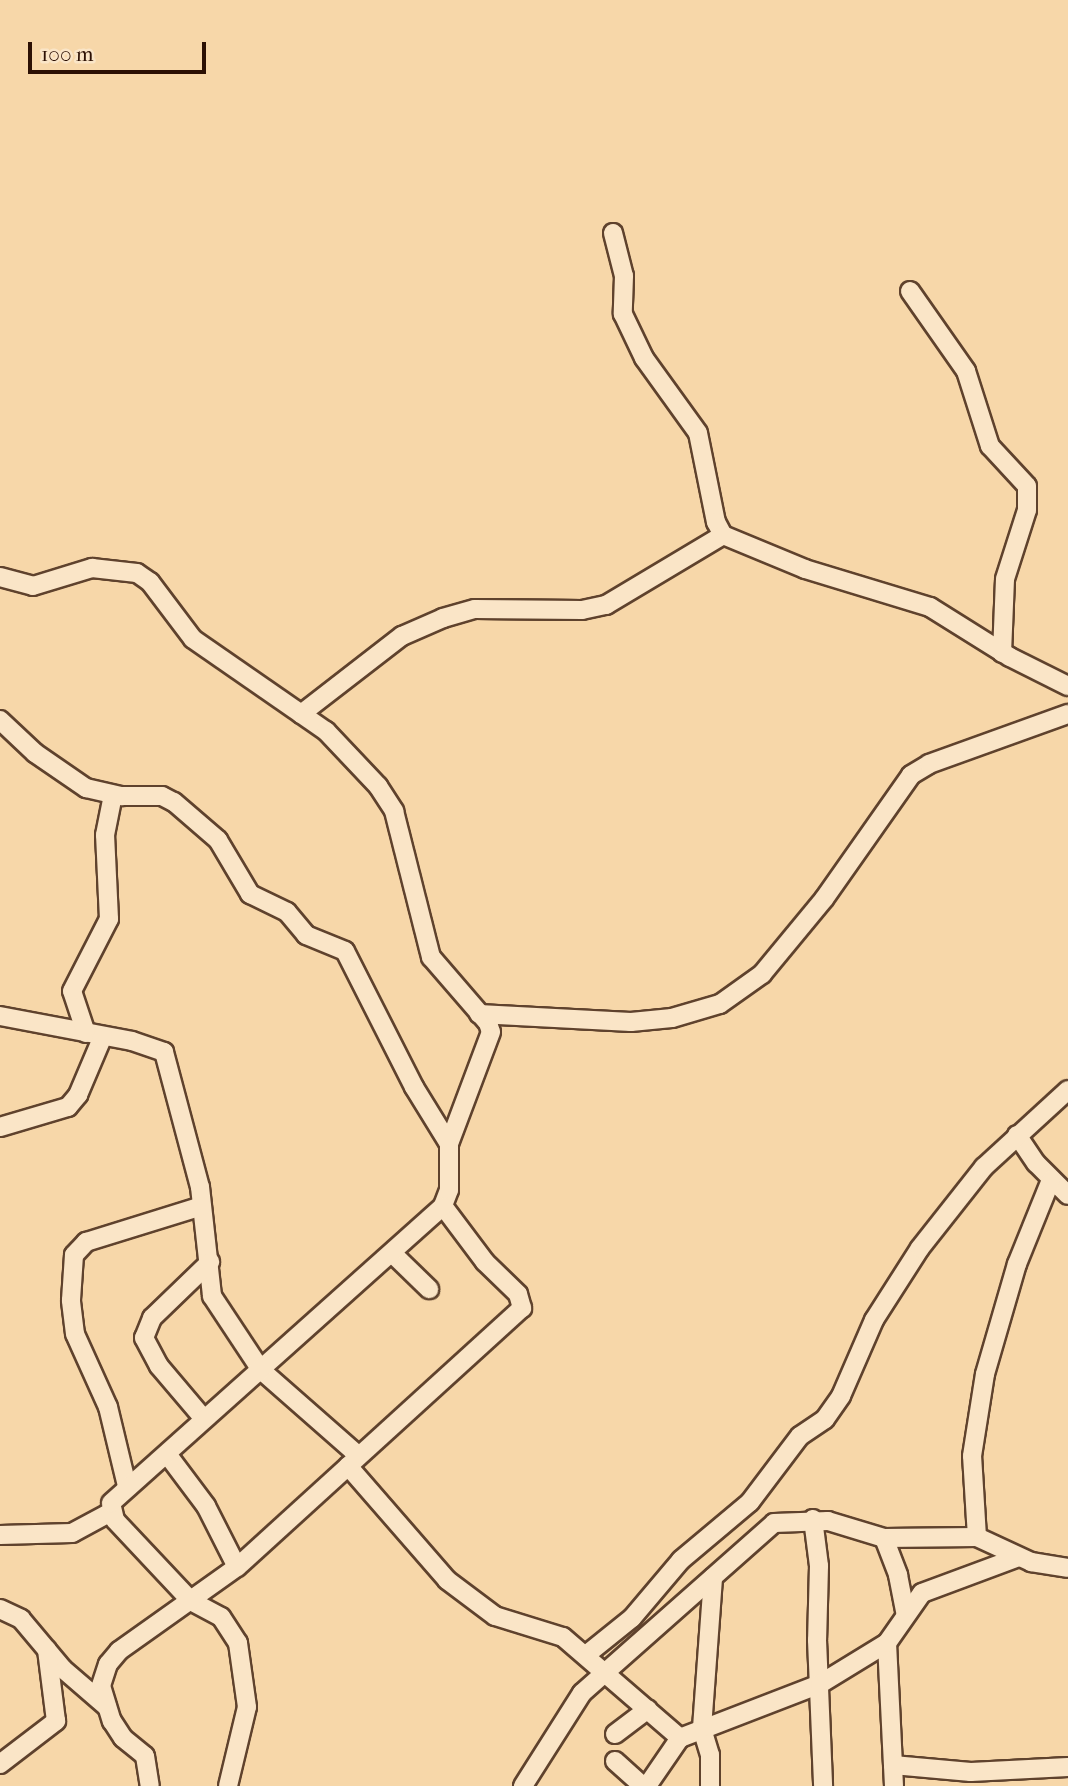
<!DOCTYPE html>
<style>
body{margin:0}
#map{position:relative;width:1068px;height:1786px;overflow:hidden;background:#f7d7a9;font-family:"IM FELL French Canon",serif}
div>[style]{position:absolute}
.roads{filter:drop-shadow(2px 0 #5f422d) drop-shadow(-2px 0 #5f422d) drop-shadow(0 2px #5f422d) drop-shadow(0 -2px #5f422d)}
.minor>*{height:18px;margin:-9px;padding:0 9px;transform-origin:9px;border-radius:9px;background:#fae5c7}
span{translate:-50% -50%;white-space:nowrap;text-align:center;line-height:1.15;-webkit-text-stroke:6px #fae5c7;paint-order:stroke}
.scale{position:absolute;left:28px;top:42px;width:178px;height:32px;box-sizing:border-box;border:4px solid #2c1004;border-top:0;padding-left:9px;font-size:21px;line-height:24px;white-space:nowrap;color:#2c1004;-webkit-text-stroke:5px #fae5c7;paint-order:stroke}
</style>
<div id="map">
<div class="roads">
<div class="minor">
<i style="left:613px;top:233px;width:44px;rotate:75.7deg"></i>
<i style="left:624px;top:276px;width:38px;rotate:92deg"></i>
<i style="left:623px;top:314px;width:49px;rotate:64.5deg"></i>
<i style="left:644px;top:358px;width:92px;rotate:54.2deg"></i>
<i style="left:698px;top:433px;width:91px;rotate:78.6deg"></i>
<i style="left:716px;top:522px;width:15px;rotate:62deg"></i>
<i style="left:723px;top:535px;width:89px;rotate:22.5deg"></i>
<i style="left:805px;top:569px;width:131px;rotate:16.9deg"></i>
<i style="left:930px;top:607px;width:94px;rotate:32deg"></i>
<i style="left:1010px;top:657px;width:65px;rotate:26.6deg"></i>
<i style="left:910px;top:291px;width:98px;rotate:55deg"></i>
<i style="left:966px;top:371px;width:79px;rotate:72.3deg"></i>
<i style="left:990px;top:446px;width:54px;rotate:47.2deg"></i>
<i style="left:1027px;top:486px;width:24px;rotate:90deg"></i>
<i style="left:1027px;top:510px;width:72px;rotate:107.7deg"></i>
<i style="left:1005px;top:579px;width:74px;rotate:92.3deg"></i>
<i style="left:0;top:577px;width:34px;rotate:15deg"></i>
<i style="left:33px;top:586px;width:62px;rotate:-17deg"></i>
<i style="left:92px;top:568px;width:45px;rotate:6.3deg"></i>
<i style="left:137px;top:573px;width:16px;rotate:35deg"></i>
<i style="left:150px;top:582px;width:71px;rotate:53deg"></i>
<i style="left:193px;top:639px;width:162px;rotate:34.7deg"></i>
<i style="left:326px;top:731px;width:76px;rotate:46.6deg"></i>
<i style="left:378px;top:786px;width:30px;rotate:57deg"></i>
<i style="left:394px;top:811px;width:151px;rotate:75.8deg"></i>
<i style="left:431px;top:957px;width:87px;rotate:49.2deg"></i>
<i style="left:488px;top:1023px;width:9px;rotate:72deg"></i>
<i style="left:491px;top:1032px;width:120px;rotate:110.6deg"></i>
<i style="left:449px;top:1144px;width:46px;rotate:90deg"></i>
<i style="left:449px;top:1190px;width:17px;rotate:111deg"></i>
<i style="left:443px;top:1206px;width:70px;rotate:53.1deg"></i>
<i style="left:485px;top:1262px;width:46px;rotate:44.1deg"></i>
<i style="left:518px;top:1294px;width:15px;rotate:74deg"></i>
<i style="left:522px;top:1308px;width:385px;rotate:137.7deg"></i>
<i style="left:237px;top:1567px;width:145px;rotate:144.6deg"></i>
<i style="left:119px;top:1651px;width:17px;rotate:130deg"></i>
<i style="left:108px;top:1664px;width:23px;rotate:108deg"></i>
<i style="left:101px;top:1686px;width:37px;rotate:73deg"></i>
<i style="left:112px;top:1721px;width:20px;rotate:57deg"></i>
<i style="left:123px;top:1738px;width:28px;rotate:39deg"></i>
<i style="left:145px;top:1756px;width:30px;rotate:81deg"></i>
<i style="left:301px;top:714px;width:128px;rotate:-37.7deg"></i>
<i style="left:402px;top:636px;width:45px;rotate:-23.7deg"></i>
<i style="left:443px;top:618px;width:33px;rotate:-16deg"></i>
<i style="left:475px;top:609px;width:107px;rotate:0.5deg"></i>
<i style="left:582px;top:610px;width:25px;rotate:-12deg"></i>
<i style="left:606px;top:605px;width:136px;rotate:-30.9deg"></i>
<i style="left:0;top:720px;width:48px;rotate:43.3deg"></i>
<i style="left:35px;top:753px;width:62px;rotate:34.5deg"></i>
<i style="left:86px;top:788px;width:37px;rotate:13deg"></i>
<i style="left:122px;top:796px;width:40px"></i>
<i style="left:162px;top:796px;width:13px;rotate:27deg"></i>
<i style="left:174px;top:802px;width:58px;rotate:40.8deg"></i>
<i style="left:218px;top:840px;width:63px;rotate:59.3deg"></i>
<i style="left:250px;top:894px;width:41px;rotate:25.9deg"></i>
<i style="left:287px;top:912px;width:30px;rotate:50deg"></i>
<i style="left:306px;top:935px;width:42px;rotate:22.3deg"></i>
<i style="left:345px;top:951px;width:153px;rotate:63.1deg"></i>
<i style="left:414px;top:1087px;width:67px;rotate:58.4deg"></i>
<i style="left:479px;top:1014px;width:152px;rotate:3deg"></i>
<i style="left:631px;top:1022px;width:41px;rotate:-5.6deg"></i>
<i style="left:672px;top:1018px;width:50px;rotate:-16.3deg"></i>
<i style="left:720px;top:1004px;width:52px;rotate:-35.5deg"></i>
<i style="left:762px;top:974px;width:97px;rotate:-50.4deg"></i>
<i style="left:824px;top:899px;width:151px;rotate:-54.9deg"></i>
<i style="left:911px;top:775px;width:21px;rotate:-31deg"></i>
<i style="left:929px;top:764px;width:148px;rotate:-19.8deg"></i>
<i style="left:0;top:1016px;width:134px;rotate:10.7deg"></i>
<i style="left:132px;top:1041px;width:34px;rotate:19deg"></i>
<i style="left:164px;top:1052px;width:140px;rotate:75.1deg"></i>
<i style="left:200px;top:1187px;width:110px;rotate:83.7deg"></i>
<i style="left:212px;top:1296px;width:89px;rotate:56.5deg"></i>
<i style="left:261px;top:1370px;width:130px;rotate:41.3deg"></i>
<i style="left:86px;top:1033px;width:44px;rotate:-108.4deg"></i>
<i style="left:72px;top:991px;width:81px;rotate:-62.8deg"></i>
<i style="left:109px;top:919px;width:84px;rotate:-92.7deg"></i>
<i style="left:105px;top:835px;width:41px;rotate:-78.7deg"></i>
<i style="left:0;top:1127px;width:71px;rotate:-16.4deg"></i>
<i style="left:68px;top:1107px;width:16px;rotate:-50deg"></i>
<i style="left:78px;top:1095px;width:64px;rotate:-67deg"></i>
<i style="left:1017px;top:1135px;width:34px;rotate:56deg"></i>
<i style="left:1036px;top:1163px;width:45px;rotate:45deg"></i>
<i style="left:392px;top:1253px;width:52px;rotate:44.2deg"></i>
<i style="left:204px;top:1419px;width:70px;rotate:-130.3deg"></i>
<i style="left:159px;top:1366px;width:32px;rotate:-118deg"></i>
<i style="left:144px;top:1338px;width:22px;rotate:-68deg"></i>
<i style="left:152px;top:1318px;width:81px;rotate:-44deg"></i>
<i style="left:167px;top:1454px;width:65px;rotate:53.1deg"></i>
<i style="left:206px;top:1506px;width:68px;rotate:63.1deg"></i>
<i style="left:348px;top:1466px;width:151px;rotate:49deg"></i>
<i style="left:447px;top:1580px;width:60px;rotate:36.9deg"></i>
<i style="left:495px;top:1616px;width:71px;rotate:17.2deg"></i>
<i style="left:563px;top:1637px;width:155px;rotate:40.8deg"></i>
<i style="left:127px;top:1486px;width:81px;rotate:-103.5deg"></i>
<i style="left:108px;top:1407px;width:80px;rotate:-114.3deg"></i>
<i style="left:75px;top:1334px;width:34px;rotate:-97deg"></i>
<i style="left:71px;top:1300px;width:45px;rotate:-86.2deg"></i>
<i style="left:74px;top:1255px;width:18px;rotate:-47deg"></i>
<i style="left:86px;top:1242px;width:121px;rotate:-17.2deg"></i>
<i style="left:813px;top:1519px;width:47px;rotate:82.7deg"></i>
<i style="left:819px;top:1566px;width:74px;rotate:91.5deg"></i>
<i style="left:817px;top:1640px;width:146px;rotate:87.6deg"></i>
<i style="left:0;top:1535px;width:72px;rotate:-1.6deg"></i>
<i style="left:72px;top:1533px;width:44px;rotate:-28.3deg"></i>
<i style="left:977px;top:1537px;width:81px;rotate:-93.5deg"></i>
<i style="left:972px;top:1456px;width:83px;rotate:-81deg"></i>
<i style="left:985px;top:1374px;width:115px;rotate:-73.8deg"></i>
<i style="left:1017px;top:1264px;width:91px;rotate:-68deg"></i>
<i style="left:884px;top:1538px;width:40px;rotate:69deg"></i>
<i style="left:898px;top:1575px;width:38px;rotate:79deg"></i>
<i style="left:0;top:1609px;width:23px;rotate:25deg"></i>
<i style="left:21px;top:1619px;width:65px;rotate:50deg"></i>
<i style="left:63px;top:1669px;width:58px;rotate:40.8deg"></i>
<i style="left:887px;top:1643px;width:143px;rotate:87.2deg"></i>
<i style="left:586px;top:1655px;width:59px;rotate:-38.8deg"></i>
<i style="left:632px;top:1618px;width:76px;rotate:-49.8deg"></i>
<i style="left:681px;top:1560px;width:90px;rotate:-40deg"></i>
<i style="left:750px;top:1502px;width:83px;rotate:-52.9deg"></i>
<i style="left:800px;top:1436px;width:30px;rotate:-34deg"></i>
<i style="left:825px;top:1419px;width:28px;rotate:-55deg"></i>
<i style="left:841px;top:1396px;width:83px;rotate:-66.5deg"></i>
<i style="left:874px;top:1320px;width:85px;rotate:-57.4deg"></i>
<i style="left:920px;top:1248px;width:103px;rotate:-51.7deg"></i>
<i style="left:984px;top:1167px;width:114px;rotate:-42.5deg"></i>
<i style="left:615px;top:1734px;width:41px;rotate:-37.1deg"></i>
<i style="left:615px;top:1761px;width:38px;rotate:42deg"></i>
<i style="left:0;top:1764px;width:71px;rotate:-37.5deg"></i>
<i style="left:56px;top:1721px;width:72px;rotate:-97.2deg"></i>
<i style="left:893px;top:1765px;width:78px;rotate:5.1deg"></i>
<i style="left:971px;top:1772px;width:97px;rotate:-3deg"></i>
<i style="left:228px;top:1786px;width:81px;rotate:-76.5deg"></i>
<i style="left:247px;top:1707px;width:65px;rotate:-98deg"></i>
<i style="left:238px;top:1643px;width:31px;rotate:-123deg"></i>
<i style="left:221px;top:1617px;width:34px;rotate:-152deg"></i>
<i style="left:191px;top:1601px;width:111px;rotate:-133.2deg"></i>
<i style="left:115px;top:1520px;width:17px;rotate:-103deg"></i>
<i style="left:111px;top:1503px;width:445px;rotate:-41.8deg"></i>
<i style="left:523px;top:1786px;width:110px;rotate:-57.6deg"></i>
<i style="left:582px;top:1693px;width:256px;rotate:-41.5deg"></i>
<i style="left:774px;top:1523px;width:54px;rotate:-2.1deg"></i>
<i style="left:828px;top:1521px;width:59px;rotate:16.9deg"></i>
<i style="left:884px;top:1538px;width:93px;rotate:-0.6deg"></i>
<i style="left:977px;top:1537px;width:60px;rotate:24.8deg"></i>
<i style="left:1031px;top:1562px;width:37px;rotate:9deg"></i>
<i style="left:647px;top:1786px;width:58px;rotate:-55.5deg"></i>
<i style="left:680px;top:1738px;width:150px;rotate:-21.1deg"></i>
<i style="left:820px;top:1684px;width:79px;rotate:-31.5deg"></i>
<i style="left:887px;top:1643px;width:61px;rotate:-55deg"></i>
<i style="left:922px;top:1593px;width:103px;rotate:-20.4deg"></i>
<i style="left:710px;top:1786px;width:31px;rotate:-90deg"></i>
<i style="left:710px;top:1755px;width:28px;rotate:-107deg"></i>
<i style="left:702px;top:1728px;width:151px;rotate:-85.8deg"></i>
</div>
</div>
<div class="scale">100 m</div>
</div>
